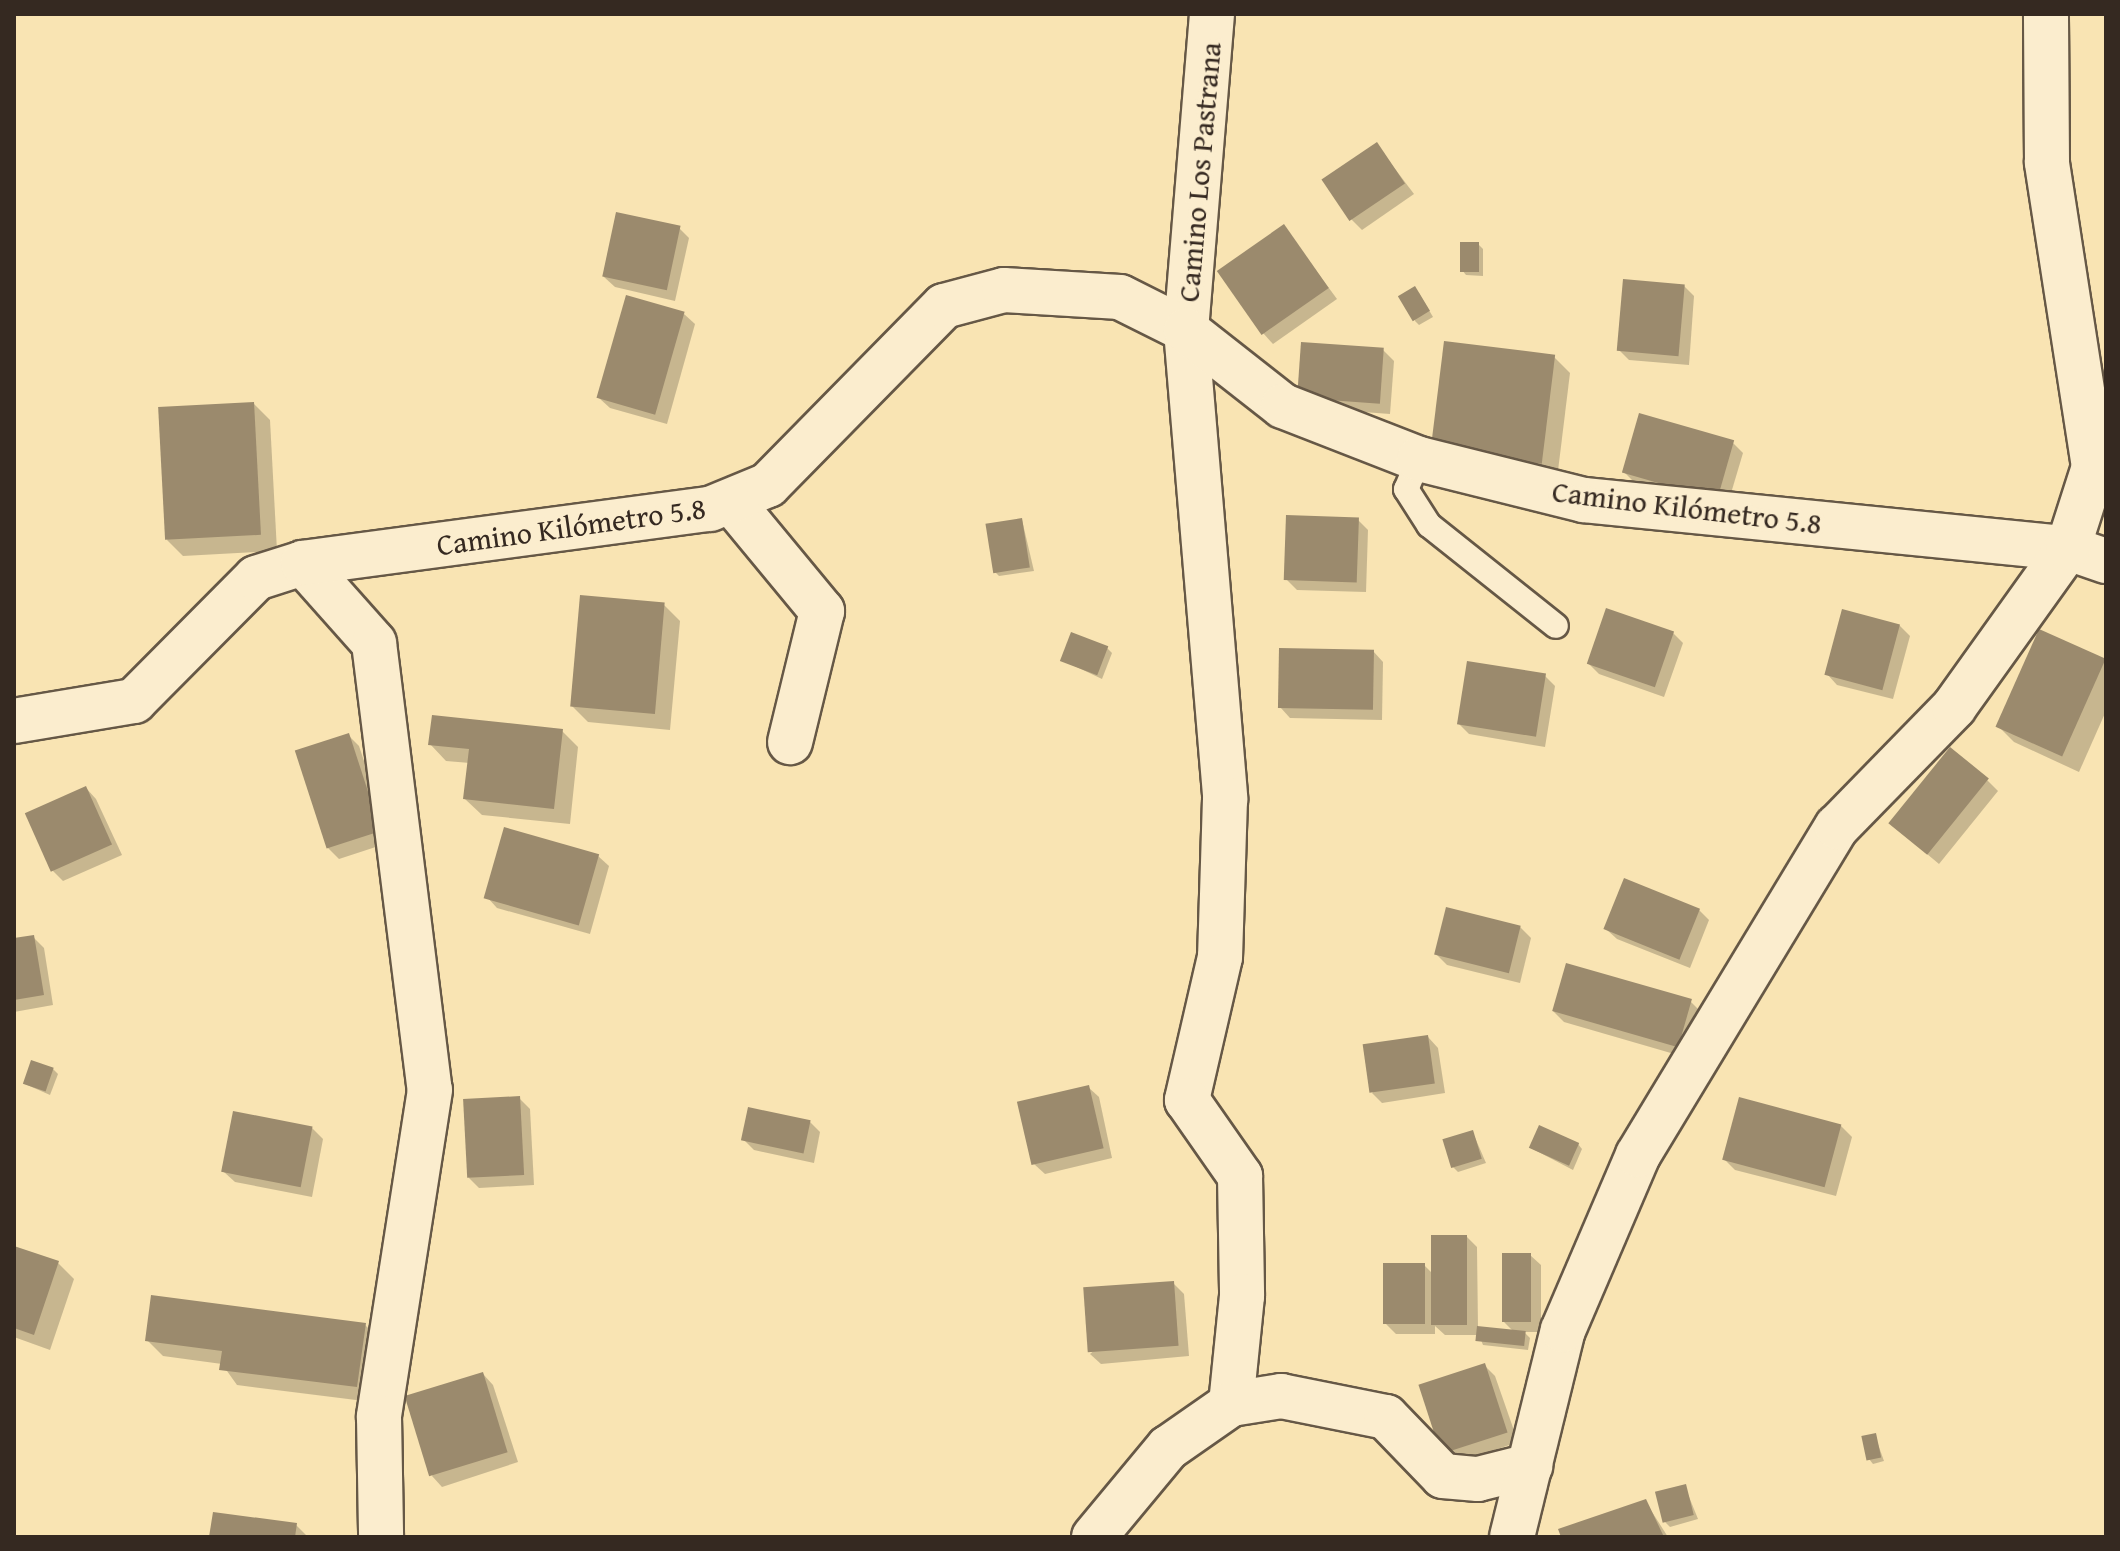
<!DOCTYPE html>
<meta charset="utf-8">
<style>
body{margin:0}
#map{position:relative;width:2120px;height:1551px;overflow:hidden;background:#f9e4b3;font-family:"Gentium Book Plus",serif}
div>[style]{position:absolute}
.shadow>*{inset:0;background:#0003}
.building>*{inset:0;background:#9b8a6d;transform-origin:0 0}
.roads{filter:drop-shadow(2px 0 #665846) drop-shadow(-2px 0 #665846) drop-shadow(0 2px #665846) drop-shadow(0 -2px #665846)}
.lane>*{height:24px;margin:-12px;padding:0 12px;transform-origin:12px;border-radius:12px;background:#fbedce}
.street>*{height:44px;margin:-22px;padding:0 22px;transform-origin:22px;border-radius:22px;background:#fbedce}
span{translate:-50% -50%;white-space:nowrap;text-align:center;line-height:1.15;-webkit-text-stroke:8px #fbedce;paint-order:stroke}
.street-label{font-size:30px;color:#352921}
.frame{position:absolute;inset:0;border:16px solid #352921;pointer-events:none}
</style>
<div id="map">
<div class="shadow">
<i style="clip-path:polygon(1377px 145px,1414px 194px,1362px 230px,1351px 219px)"></i>
<i style="clip-path:polygon(1284px 227px,1337px 299px,1273px 344px,1263px 333px)"></i>
<i style="clip-path:polygon(679px 228px,689px 238px,675px 301px,615px 287px,604px 277px)"></i>
<i style="clip-path:polygon(1478px 244px,1483px 249px,1483px 276px,1466px 275px,1462px 270px)"></i>
<i style="clip-path:polygon(1684px 286px,1694px 296px,1689px 365px,1629px 360px,1619px 350px)"></i>
<i style="clip-path:polygon(1419px 293px,1433px 317px,1419px 325px,1415px 321px)"></i>
<i style="clip-path:polygon(684px 314px,695px 324px,667px 424px,610px 408px,599px 398px)"></i>
<i style="clip-path:polygon(1383px 350px,1394px 361px,1390px 414px,1310px 408px)"></i>
<i style="clip-path:polygon(1554px 357px,1570px 373px,1557px 479px,1448px 465px)"></i>
<i style="clip-path:polygon(254px 404px,270px 420px,277px 551px,183px 556px,167px 540px)"></i>
<i style="clip-path:polygon(1733px 443px,1743px 453px,1726px 510px,1634px 482px,1623px 471px)"></i>
<i style="clip-path:polygon(1022px 520px,1034px 571px,999px 576px,995px 572px)"></i>
<i style="clip-path:polygon(1358px 520px,1368px 530px,1366px 592px,1297px 590px,1286px 579px)"></i>
<i style="clip-path:polygon(664px 605px,680px 621px,670px 730px,588px 722px,572px 706px)"></i>
<i style="clip-path:polygon(1899px 625px,1910px 636px,1893px 699px,1837px 685px,1827px 674px)"></i>
<i style="clip-path:polygon(2040px 632px,2106px 661px,2106px 711px,2079px 772px,2014px 742px,1998px 726px)"></i>
<i style="clip-path:polygon(1673px 633px,1683px 643px,1664px 697px,1599px 674px,1588px 663px)"></i>
<i style="clip-path:polygon(1107px 648px,1112px 653px,1102px 679px,1062px 660px)"></i>
<i style="clip-path:polygon(1373px 651px,1383px 662px,1382px 720px,1290px 718px,1280px 707px)"></i>
<i style="clip-path:polygon(1545px 676px,1555px 686px,1545px 747px,1469px 734px,1458px 723px)"></i>
<i style="clip-path:polygon(562px 731px,578px 747px,570px 824px,482px 815px,465px 799px,470px 763px,446px 761px,430px 744px)"></i>
<i style="clip-path:polygon(349px 736px,359px 746px,391px 842px,339px 859px,328px 848px)"></i>
<i style="clip-path:polygon(1987px 780px,1998px 791px,1939px 864px,1902px 833px)"></i>
<i style="clip-path:polygon(86px 788px,96px 799px,122px 855px,63px 881px,53px 871px)"></i>
<i style="clip-path:polygon(598px 856px,609px 866px,590px 934px,497px 908px,487px 897px)"></i>
<i style="clip-path:polygon(1699px 910px,1709px 920px,1690px 968px,1617px 939px,1606px 929px)"></i>
<i style="clip-path:polygon(1520px 927px,1531px 938px,1520px 983px,1447px 965px,1436px 954px)"></i>
<i style="clip-path:polygon(33px 937px,44px 948px,53px 1005px,14px 1012px,14px 940px)"></i>
<i style="clip-path:polygon(1691px 1002px,1702px 1013px,1688px 1058px,1564px 1022px,1553px 1011px)"></i>
<i style="clip-path:polygon(1428px 1037px,1438px 1048px,1445px 1093px,1382px 1103px,1372px 1093px)"></i>
<i style="clip-path:polygon(53px 1069px,58px 1074px,50px 1095px,25px 1084px)"></i>
<i style="clip-path:polygon(1088px 1087px,1099px 1097px,1112px 1158px,1045px 1174px,1034px 1164px)"></i>
<i style="clip-path:polygon(519px 1098px,530px 1109px,534px 1185px,479px 1188px,469px 1178px)"></i>
<i style="clip-path:polygon(810px 1122px,820px 1132px,814px 1163px,754px 1150px,744px 1140px)"></i>
<i style="clip-path:polygon(1841px 1126px,1852px 1137px,1836px 1196px,1735px 1170px,1725px 1160px)"></i>
<i style="clip-path:polygon(312px 1128px,323px 1139px,312px 1197px,235px 1182px,224px 1172px)"></i>
<i style="clip-path:polygon(1473px 1133px,1486px 1163px,1458px 1172px,1453px 1167px)"></i>
<i style="clip-path:polygon(1578px 1144px,1582px 1149px,1573px 1170px,1531px 1148px)"></i>
<i style="clip-path:polygon(1467px 1237px,1477px 1247px,1478px 1328px,1514px 1332px,1504px 1322px,1530px 1255px,1541px 1265px,1541px 1332px,1524px 1332px,1530px 1338px,1528px 1350px,1483px 1345px,1479px 1335px,1445px 1335px,1435px 1326px,1435px 1334px,1396px 1334px,1386px 1324px,1424px 1265px,1434px 1275px)"></i>
<i style="clip-path:polygon(14px 1248px,58px 1263px,74px 1279px,50px 1350px,14px 1337px)"></i>
<i style="clip-path:polygon(1173px 1283px,1184px 1294px,1189px 1356px,1101px 1364px,1090px 1354px)"></i>
<i style="clip-path:polygon(365px 1325px,381px 1341px,372px 1402px,237px 1385px,222px 1364px,163px 1356px,147px 1340px)"></i>
<i style="clip-path:polygon(1485px 1366px,1495px 1376px,1518px 1442px,1454px 1464px,1422px 1388px)"></i>
<i style="clip-path:polygon(483px 1374px,493px 1385px,518px 1462px,442px 1487px,432px 1476px)"></i>
<i style="clip-path:polygon(1875px 1436px,1884px 1461px,1873px 1464px,1869px 1459px)"></i>
<i style="clip-path:polygon(1685px 1487px,1698px 1519px,1670px 1527px,1665px 1522px)"></i>
<i style="clip-path:polygon(1645px 1501px,1668px 1537px,1563px 1537px)"></i>
<i style="clip-path:polygon(296px 1525px,308px 1537px,211px 1537px)"></i>
</div>
<div class="building">
<i style="left:1377px;top:142px;width:50px;height:67px;rotate:56deg"></i>
<i style="left:616px;top:212px;width:66px;height:66px;rotate:12deg"></i>
<i style="left:1284px;top:224px;width:78px;height:82px;rotate:55deg"></i>
<i style="left:1479px;top:242px;width:30px;height:19px;rotate:90deg"></i>
<i style="left:1623px;top:279px;width:62px;height:72px;rotate:5deg"></i>
<i style="left:1415px;top:286px;width:29px;height:20px;rotate:59deg"></i>
<i style="left:626px;top:295px;width:61px;height:107px;rotate:16deg"></i>
<i style="left:1444px;top:341px;width:112px;height:110px;rotate:7deg"></i>
<i style="left:1301px;top:342px;width:83px;height:56px;rotate:4deg"></i>
<i style="left:254px;top:402px;width:133px;height:96px;rotate:87deg"></i>
<i style="left:1639px;top:413px;width:99px;height:62px;rotate:16deg"></i>
<i style="left:1286px;top:515px;width:73px;height:65px;rotate:2deg"></i>
<i style="left:1022px;top:518px;width:50px;height:37px;rotate:81deg"></i>
<i style="left:580px;top:595px;width:85px;height:112px;rotate:5deg"></i>
<i style="left:1606px;top:608px;width:72px;height:59px;rotate:19deg"></i>
<i style="left:1842px;top:609px;width:60px;height:68px;rotate:15deg"></i>
<i style="left:2039px;top:629px;width:73px;height:107px;rotate:24deg"></i>
<i style="left:1071px;top:632px;width:40px;height:31px;rotate:21deg"></i>
<i style="left:1279px;top:648px;width:95px;height:60px;rotate:1deg"></i>
<i style="left:1467px;top:661px;width:80px;height:64px;rotate:9deg"></i>
<i style="clip-path:polygon(432px 715px,563px 729px,554px 809px,463px 799px,469px 749px,428px 745px)"></i>
<i style="left:349px;top:733px;width:103px;height:57px;rotate:72deg"></i>
<i style="left:1950px;top:747px;width:50px;height:98px;rotate:39deg"></i>
<i style="left:86px;top:786px;width:64px;height:67px;rotate:66deg"></i>
<i style="left:504px;top:827px;width:99px;height:74px;rotate:16deg"></i>
<i style="left:1624px;top:878px;width:82px;height:55px;rotate:22deg"></i>
<i style="left:1446px;top:907px;width:77px;height:49px;rotate:14deg"></i>
<i style="clip-path:polygon(34px 935px,44px 995px,14px 1000px,14px 938px)"></i>
<i style="left:1566px;top:963px;width:131px;height:50px;rotate:16deg"></i>
<i style="left:1428px;top:1035px;width:49px;height:66px;rotate:82deg"></i>
<i style="left:31px;top:1060px;width:24px;height:25px;rotate:19deg"></i>
<i style="left:1089px;top:1085px;width:65px;height:74px;rotate:77deg"></i>
<i style="left:520px;top:1096px;width:79px;height:57px;rotate:87deg"></i>
<i style="left:1739px;top:1097px;width:106px;height:65px;rotate:15deg"></i>
<i style="left:748px;top:1107px;width:64px;height:34px;rotate:12deg"></i>
<i style="left:233px;top:1111px;width:81px;height:62px;rotate:11deg"></i>
<i style="left:1539px;top:1125px;width:44px;height:25px;rotate:24deg"></i>
<i style="left:1473px;top:1130px;width:30px;height:32px;rotate:73deg"></i>
<i style="left:1431px;top:1235px;width:36px;height:90px"></i>
<i style="clip-path:polygon(14px 1246px,59px 1261px,34px 1335px,14px 1328px)"></i>
<i style="left:1502px;top:1253px;width:29px;height:69px"></i>
<i style="left:1425px;top:1263px;width:61px;height:42px;rotate:90deg"></i>
<i style="left:1174px;top:1281px;width:65px;height:91px;rotate:86deg"></i>
<i style="clip-path:polygon(151px 1295px,366px 1323px,357px 1387px,219px 1370px,222px 1351px,145px 1341px)"></i>
<i style="left:1477px;top:1326px;width:49px;height:15px;rotate:6deg"></i>
<i style="left:1485px;top:1363px;width:73px;height:70px;rotate:72deg"></i>
<i style="left:483px;top:1372px;width:84px;height:82px;rotate:73deg"></i>
<i style="left:1876px;top:1433px;width:25px;height:15px;rotate:78deg"></i>
<i style="left:1686px;top:1484px;width:32px;height:32px;rotate:76deg"></i>
<i style="clip-path:polygon(1646px 1499px,1664px 1537px,1561px 1537px,1558px 1529px)"></i>
<i style="clip-path:polygon(213px 1512px,297px 1523px,295px 1537px,209px 1537px)"></i>
</div>
<div class="roads">
<div class="lane">
<i style="left:1419px;top:459px;width:33px;rotate:113deg"></i>
<i style="left:1406px;top:489px;width:43px;rotate:57.4deg"></i>
<i style="left:1429px;top:525px;width:162px;rotate:38.5deg"></i>
</div>
<div class="street">
<i style="left:1212px;top:14px;width:317px;rotate:94.7deg"></i>
<i style="left:1186px;top:330px;width:471px;rotate:85.2deg"></i>
<i style="left:1225px;top:799px;width:158px;rotate:91.8deg"></i>
<i style="left:1220px;top:957px;width:147px;rotate:103deg"></i>
<i style="left:1187px;top:1100px;width:93px;rotate:55.1deg"></i>
<i style="left:1240px;top:1176px;width:120px;rotate:89deg"></i>
<i style="left:1242px;top:1296px;width:109px;rotate:95.8deg"></i>
<i style="left:731px;top:501px;width:143px;rotate:50.4deg"></i>
<i style="left:822px;top:611px;width:135px;rotate:103.7deg"></i>
<i style="left:303px;top:563px;width:107px;rotate:48.4deg"></i>
<i style="left:374px;top:643px;width:450px;rotate:82.9deg"></i>
<i style="left:430px;top:1090px;width:331px;rotate:98.9deg"></i>
<i style="left:379px;top:1417px;width:120px;rotate:89deg"></i>
<i style="left:14px;top:721px;width:122px;rotate:-9.5deg"></i>
<i style="left:134px;top:701px;width:173px;rotate:-45.2deg"></i>
<i style="left:256px;top:578px;width:49px;rotate:-17.7deg"></i>
<i style="left:303px;top:563px;width:411px;rotate:-7.6deg"></i>
<i style="left:710px;top:509px;width:63px;rotate:-22.5deg"></i>
<i style="left:768px;top:485px;width:251px;rotate:-45.5deg"></i>
<i style="left:944px;top:306px;width:62px;rotate:-14.9deg"></i>
<i style="left:1004px;top:290px;width:116px;rotate:3.5deg"></i>
<i style="left:1120px;top:297px;width:74px;rotate:26.6deg"></i>
<i style="left:1186px;top:330px;width:123px;rotate:38.1deg"></i>
<i style="left:1283px;top:406px;width:146px;rotate:21.3deg"></i>
<i style="left:1419px;top:459px;width:170px;rotate:14deg"></i>
<i style="left:1584px;top:500px;width:486px;rotate:5.7deg"></i>
<i style="left:2068px;top:548px;width:40px;rotate:18.9deg"></i>
<i style="left:1094px;top:1537px;width:116px;rotate:-50.3deg"></i>
<i style="left:1168px;top:1448px;width:77px;rotate:-34.9deg"></i>
<i style="left:1231px;top:1404px;width:51px;rotate:-9.1deg"></i>
<i style="left:1281px;top:1396px;width:107px;rotate:11.3deg"></i>
<i style="left:1386px;top:1417px;width:82px;rotate:46deg"></i>
<i style="left:1443px;top:1476px;width:35px;rotate:5deg"></i>
<i style="left:1478px;top:1479px;width:54px;rotate:-14deg"></i>
<i style="left:1512px;top:1537px;width:213px;rotate:-76.2deg"></i>
<i style="left:1563px;top:1330px;width:190px;rotate:-66.8deg"></i>
<i style="left:1638px;top:1155px;width:384px;rotate:-58.8deg"></i>
<i style="left:1837px;top:827px;width:168px;rotate:-45.7deg"></i>
<i style="left:1954px;top:707px;width:196px;rotate:-54.4deg"></i>
<i style="left:2068px;top:548px;width:85px;rotate:-72.2deg"></i>
<i style="left:2094px;top:467px;width:309px;rotate:-98.8deg"></i>
<i style="left:2047px;top:162px;width:148px;rotate:-90.4deg"></i>
</div>
</div>
<div class="street-label">
<span style="left:1199px;top:172px;rotate:-85deg">Camino Los Pastrana</span>
<span style="left:1687px;top:507px;rotate:7deg">Camino Kilómetro 5.8</span>
<span style="left:571px;top:526px;rotate:-8deg">Camino Kilómetro 5.8</span>
</div>
<div class="frame"></div>
</div>
